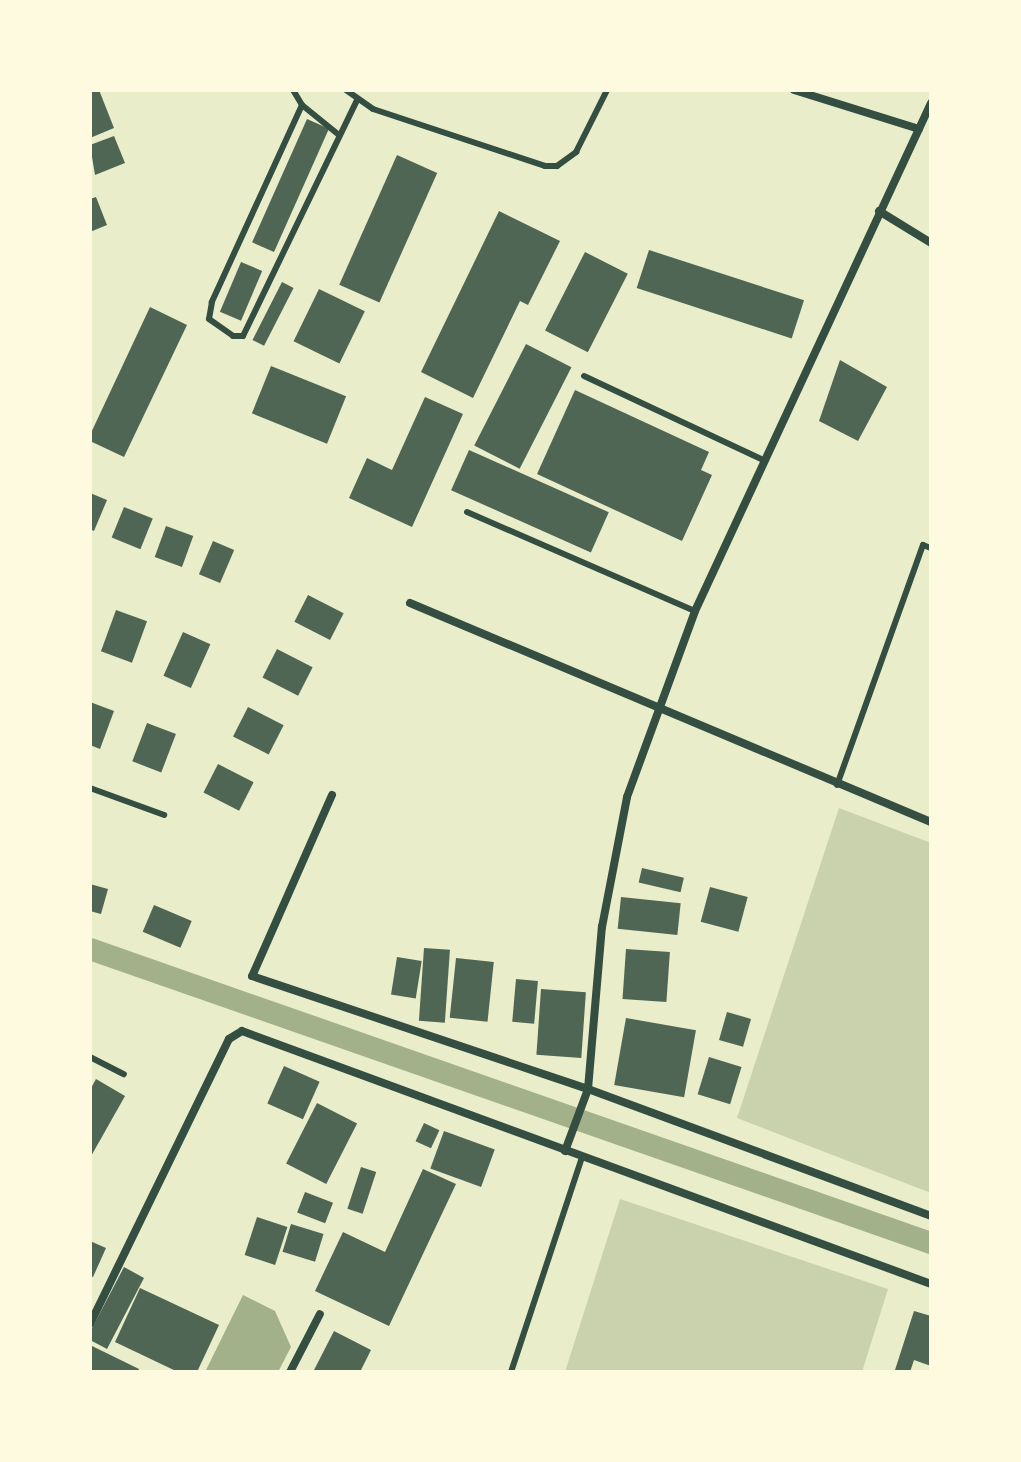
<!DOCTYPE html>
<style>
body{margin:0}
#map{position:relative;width:1021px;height:1462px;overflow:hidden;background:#e9edc9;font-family:Quicksand,sans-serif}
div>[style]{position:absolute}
.green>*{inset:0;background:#cad2ad}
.water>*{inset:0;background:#a3b18a}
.canal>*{height:22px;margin:-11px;padding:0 11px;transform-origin:11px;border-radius:11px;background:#a3b18a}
.building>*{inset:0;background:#4f6655;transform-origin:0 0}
.service>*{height:6px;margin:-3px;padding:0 3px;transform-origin:3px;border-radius:3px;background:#344e41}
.minor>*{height:8px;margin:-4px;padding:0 4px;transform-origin:4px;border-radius:4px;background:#344e41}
span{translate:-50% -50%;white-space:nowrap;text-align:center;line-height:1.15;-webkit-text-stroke:7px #fefae0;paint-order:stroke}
.frame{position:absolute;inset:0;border:92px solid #fefae0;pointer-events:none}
</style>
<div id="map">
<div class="green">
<i style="clip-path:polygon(839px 808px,931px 843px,931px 1193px,737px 1118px)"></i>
<i style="clip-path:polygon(620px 1199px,888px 1289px,862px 1372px,565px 1372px)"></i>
</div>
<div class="water">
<i style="clip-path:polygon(243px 1295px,275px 1311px,291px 1347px,278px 1372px,205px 1372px)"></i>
</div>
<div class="canal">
<i style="left:90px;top:949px;width:891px;rotate:19.27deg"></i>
</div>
<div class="building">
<i style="clip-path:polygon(90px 90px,99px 90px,114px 128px,90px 138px)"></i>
<i style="left:307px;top:119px;width:24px;height:135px;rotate:24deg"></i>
<i style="clip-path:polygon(114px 136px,125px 163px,95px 175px,90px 145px)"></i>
<i style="left:397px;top:155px;width:44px;height:142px;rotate:24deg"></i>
<i style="clip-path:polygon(96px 197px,107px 225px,90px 232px,90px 199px)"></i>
<i style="clip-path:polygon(499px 211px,560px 241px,528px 305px,520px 301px,473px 398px,421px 372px)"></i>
<i style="left:649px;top:250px;width:163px;height:40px;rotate:18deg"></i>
<i style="left:585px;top:252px;width:48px;height:88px;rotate:27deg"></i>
<i style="left:241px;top:262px;width:23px;height:54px;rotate:23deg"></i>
<i style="left:282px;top:282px;width:13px;height:65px;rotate:27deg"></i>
<i style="left:319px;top:289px;width:51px;height:58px;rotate:26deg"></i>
<i style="clip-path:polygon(150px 307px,187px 325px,124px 457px,90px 441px,90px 435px)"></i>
<i style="left:526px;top:344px;width:51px;height:114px;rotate:27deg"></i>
<i style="clip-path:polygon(840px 360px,887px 387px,858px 441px,819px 421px)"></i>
<i style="left:271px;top:366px;width:81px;height:51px;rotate:22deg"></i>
<i style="clip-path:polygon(575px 390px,709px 452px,701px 470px,712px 475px,682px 541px,537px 474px)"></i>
<i style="clip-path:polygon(425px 397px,463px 414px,412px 527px,349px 498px,367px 458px,392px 470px)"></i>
<i style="left:469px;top:450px;width:153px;height:44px;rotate:24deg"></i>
<i style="clip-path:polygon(90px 493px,107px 500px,94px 531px,90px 529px)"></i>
<i style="left:124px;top:507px;width:31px;height:33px;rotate:22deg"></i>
<i style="left:166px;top:526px;width:29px;height:33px;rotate:20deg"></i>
<i style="left:213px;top:541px;width:23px;height:36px;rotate:23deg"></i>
<i style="left:308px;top:595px;width:40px;height:30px;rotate:27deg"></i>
<i style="left:116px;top:610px;width:33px;height:44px;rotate:20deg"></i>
<i style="left:183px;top:632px;width:30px;height:48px;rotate:24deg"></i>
<i style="left:277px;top:649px;width:40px;height:32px;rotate:27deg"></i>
<i style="clip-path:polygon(90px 702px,114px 711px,100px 749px,90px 745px)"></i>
<i style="left:248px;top:707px;width:40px;height:33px;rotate:27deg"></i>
<i style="left:147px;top:723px;width:31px;height:41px;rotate:21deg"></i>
<i style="left:218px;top:764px;width:40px;height:32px;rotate:27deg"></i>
<i style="left:642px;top:868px;width:43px;height:15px;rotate:13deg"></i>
<i style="clip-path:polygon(90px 884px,108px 889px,101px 914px,90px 911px)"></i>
<i style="left:710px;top:887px;width:39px;height:36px;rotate:15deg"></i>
<i style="left:621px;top:897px;width:60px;height:32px;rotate:6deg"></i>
<i style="left:154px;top:905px;width:41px;height:29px;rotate:23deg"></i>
<i style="left:424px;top:948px;width:26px;height:73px;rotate:4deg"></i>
<i style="left:626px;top:949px;width:44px;height:50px;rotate:4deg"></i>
<i style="left:397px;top:957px;width:25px;height:38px;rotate:9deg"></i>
<i style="left:456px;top:958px;width:38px;height:60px;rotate:6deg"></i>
<i style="left:516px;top:979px;width:22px;height:43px;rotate:5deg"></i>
<i style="left:541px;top:989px;width:45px;height:66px;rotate:4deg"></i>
<i style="left:727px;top:1012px;width:25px;height:29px;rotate:16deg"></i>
<i style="left:626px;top:1018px;width:71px;height:68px;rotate:10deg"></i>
<i style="left:709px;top:1057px;width:34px;height:39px;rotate:17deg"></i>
<i style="left:284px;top:1066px;width:39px;height:41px;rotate:24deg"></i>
<i style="clip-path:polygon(96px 1079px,125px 1096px,90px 1158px,90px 1090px)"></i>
<i style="left:317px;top:1103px;width:45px;height:68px;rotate:27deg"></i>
<i style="left:424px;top:1123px;width:17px;height:20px;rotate:25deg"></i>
<i style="left:444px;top:1131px;width:54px;height:40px;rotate:20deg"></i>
<i style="left:361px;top:1167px;width:16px;height:44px;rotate:18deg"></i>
<i style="clip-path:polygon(423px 1169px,456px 1184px,389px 1326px,315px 1291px,343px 1232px,385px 1252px)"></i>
<i style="left:305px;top:1192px;width:30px;height:22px;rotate:21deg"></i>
<i style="left:257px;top:1217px;width:32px;height:40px;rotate:18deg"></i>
<i style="left:291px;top:1224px;width:34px;height:29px;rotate:17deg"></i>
<i style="clip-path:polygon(90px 1241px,106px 1248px,93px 1277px,90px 1276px)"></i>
<i style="clip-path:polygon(124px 1267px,144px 1278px,107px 1349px,90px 1340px,90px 1332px)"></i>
<i style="clip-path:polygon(140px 1288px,219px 1325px,197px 1372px,178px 1372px,115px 1342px)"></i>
<i style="clip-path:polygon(914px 1311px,931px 1316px,931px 1366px,914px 1360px,910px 1372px,899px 1372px,895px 1370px)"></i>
<i style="clip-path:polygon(334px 1331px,371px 1350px,360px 1372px,313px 1372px)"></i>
<i style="clip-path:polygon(90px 1345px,139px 1369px,138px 1372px,90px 1372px)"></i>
</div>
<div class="service">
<i style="left:293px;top:90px;width:17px;rotate:59deg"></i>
<i style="left:302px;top:105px;width:48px;rotate:39deg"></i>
<i style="left:346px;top:90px;width:33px;rotate:35deg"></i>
<i style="left:373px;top:109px;width:181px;rotate:18.3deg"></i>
<i style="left:545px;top:166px;width:12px"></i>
<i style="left:557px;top:166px;width:24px;rotate:-36deg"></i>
<i style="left:576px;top:152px;width:69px;rotate:-63.4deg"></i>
<i style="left:302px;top:105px;width:217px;rotate:114.6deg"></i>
<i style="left:212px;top:302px;width:17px;rotate:100deg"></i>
<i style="left:209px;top:319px;width:29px;rotate:35deg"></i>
<i style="left:233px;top:336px;width:10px"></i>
<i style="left:243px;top:336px;width:262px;rotate:-64.2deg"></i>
<i style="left:584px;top:376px;width:198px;rotate:25.1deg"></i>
<i style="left:467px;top:512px;width:249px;rotate:23.5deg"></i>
<i style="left:837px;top:785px;width:255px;rotate:-70.3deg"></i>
<i style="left:923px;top:545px;width:9px;rotate:21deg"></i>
<i style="left:90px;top:788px;width:79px;rotate:20deg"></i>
<i style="left:90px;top:1057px;width:38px;rotate:27deg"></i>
<i style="left:511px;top:1372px;width:226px;rotate:-71.7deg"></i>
</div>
<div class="minor">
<i style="left:794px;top:90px;width:131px;rotate:17.3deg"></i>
<i style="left:879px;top:211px;width:61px;rotate:31.6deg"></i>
<i style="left:410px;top:603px;width:565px;rotate:22.8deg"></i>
<i style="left:332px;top:795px;width:198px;rotate:113.8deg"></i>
<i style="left:252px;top:976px;width:354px;rotate:18.6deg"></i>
<i style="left:588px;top:1089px;width:366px;rotate:20.3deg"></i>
<i style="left:565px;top:1151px;width:66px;rotate:-69.6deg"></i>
<i style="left:588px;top:1089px;width:163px;rotate:-85.1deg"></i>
<i style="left:602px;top:927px;width:132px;rotate:-79.1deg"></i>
<i style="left:627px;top:797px;width:198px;rotate:-69.9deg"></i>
<i style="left:695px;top:611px;width:560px;rotate:-65.08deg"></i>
<i style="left:90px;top:1324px;width:317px;rotate:-64deg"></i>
<i style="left:229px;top:1039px;width:15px;rotate:-32deg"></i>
<i style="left:242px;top:1031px;width:734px;rotate:20.16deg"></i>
<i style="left:290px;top:1372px;width:65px;rotate:-62.7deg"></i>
</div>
<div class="frame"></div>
</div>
